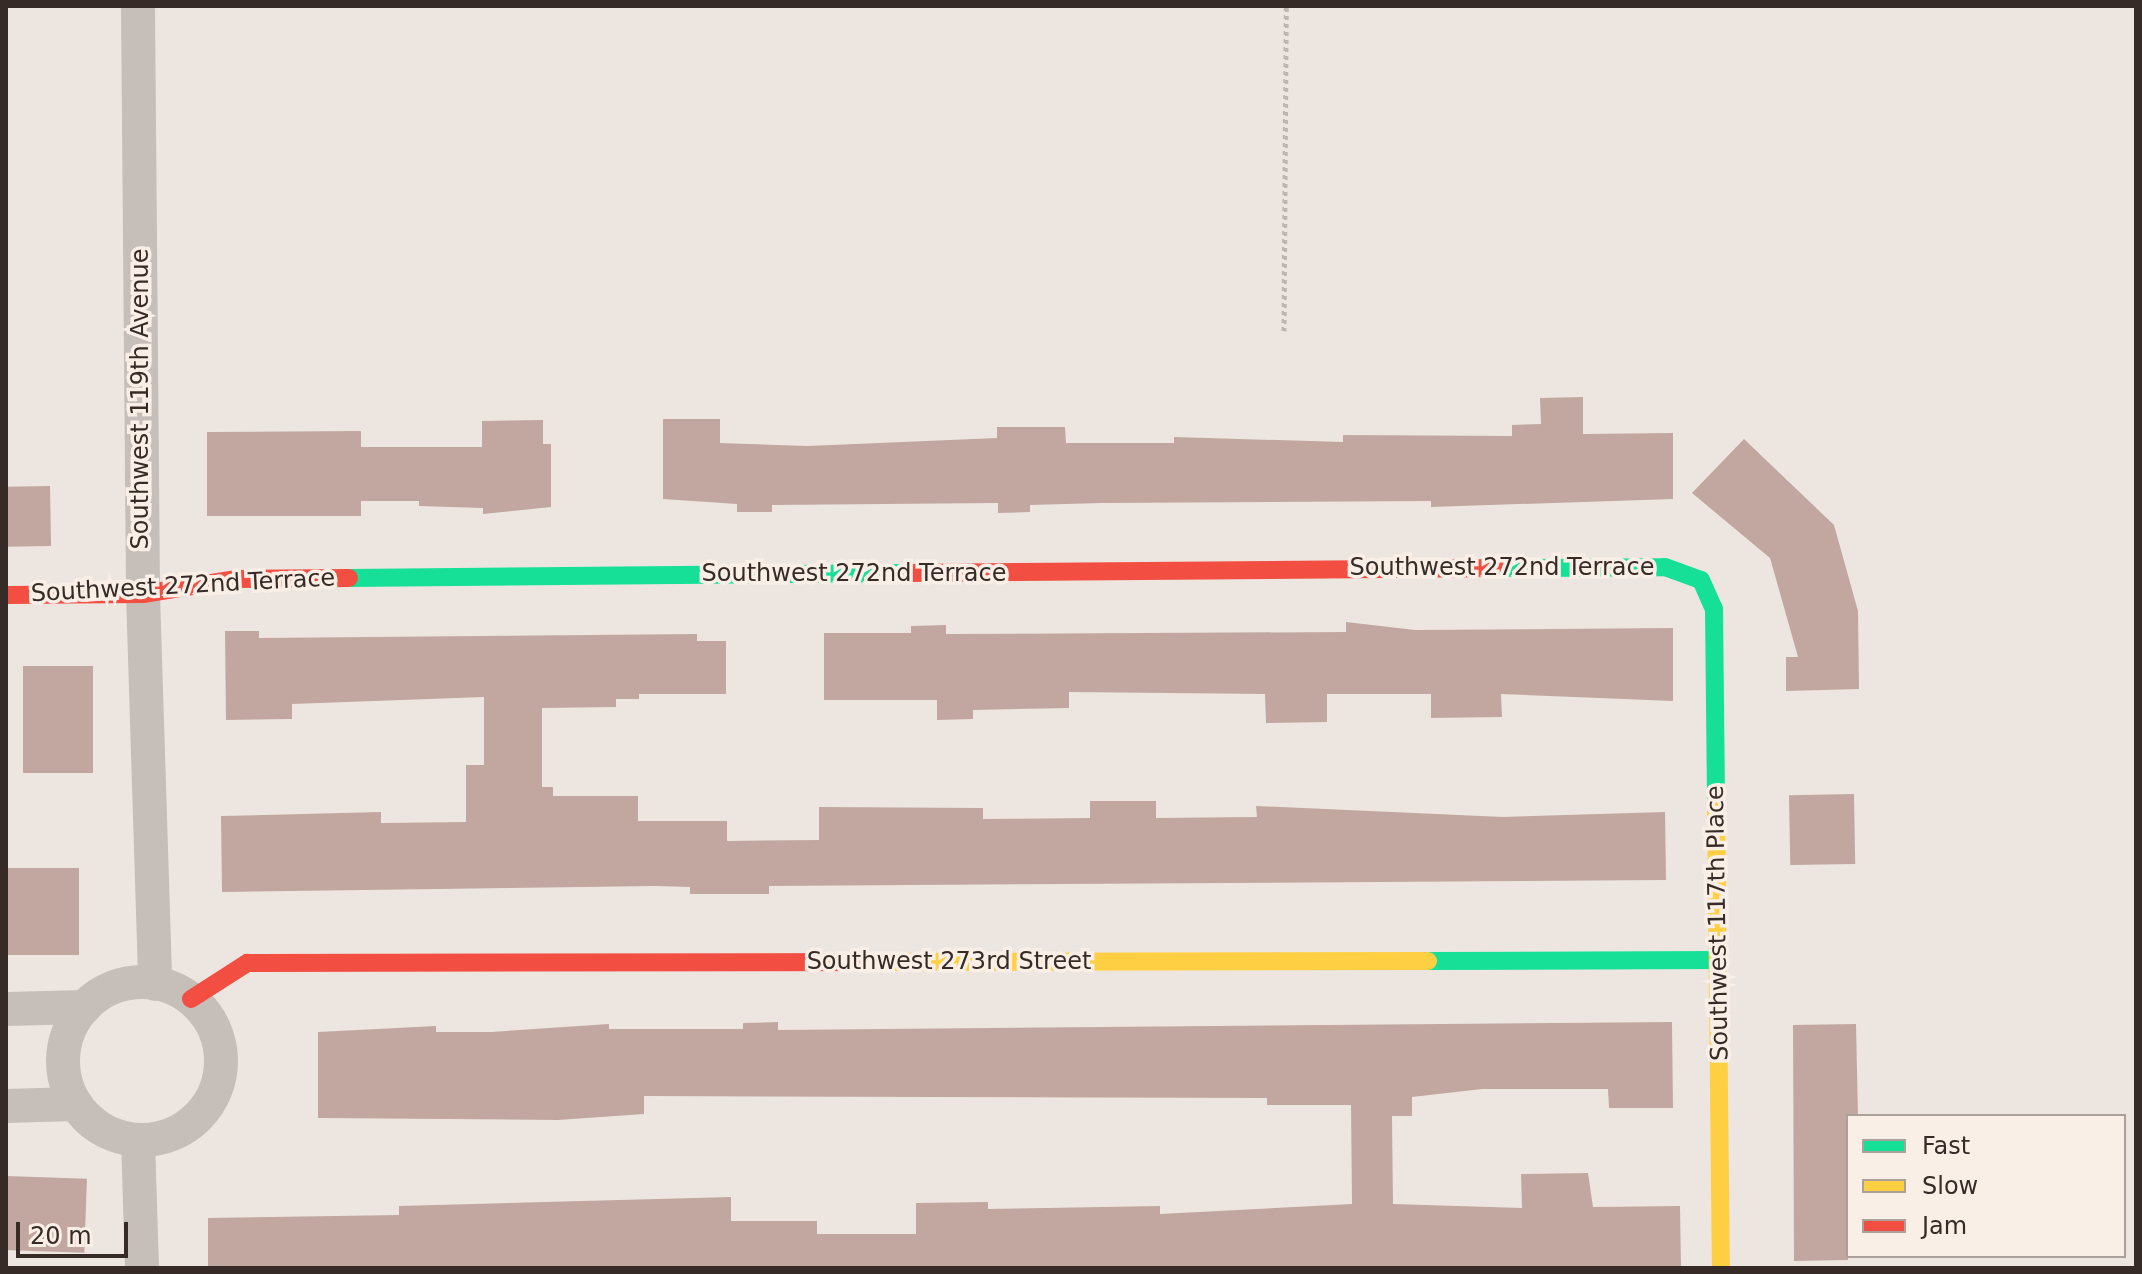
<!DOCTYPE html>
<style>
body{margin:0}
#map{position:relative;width:2142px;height:1274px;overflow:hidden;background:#ede6e0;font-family:"DejaVu Sans",sans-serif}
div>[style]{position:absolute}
.building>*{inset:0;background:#c2a7a1;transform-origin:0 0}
.path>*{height:5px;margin-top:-2.5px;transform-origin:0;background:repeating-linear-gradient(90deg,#bfb6b1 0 4px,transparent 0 8px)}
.street>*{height:34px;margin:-17px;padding:0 17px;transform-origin:17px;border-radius:17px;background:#c6beb9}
.street>.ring{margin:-17px;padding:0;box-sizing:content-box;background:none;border:34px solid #c6beb9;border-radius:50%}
.fast>*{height:18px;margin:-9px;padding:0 9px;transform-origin:9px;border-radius:9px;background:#16e098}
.slow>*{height:18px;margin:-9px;padding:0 9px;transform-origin:9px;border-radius:9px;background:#ffcf43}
.jam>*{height:18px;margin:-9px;padding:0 9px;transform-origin:9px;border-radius:9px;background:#f24e42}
span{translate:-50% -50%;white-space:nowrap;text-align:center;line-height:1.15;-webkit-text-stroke:7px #faefe7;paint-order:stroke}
.street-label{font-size:24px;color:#372b27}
.frame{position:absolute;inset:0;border:8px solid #372b27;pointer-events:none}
.legend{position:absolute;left:1846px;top:1114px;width:280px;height:144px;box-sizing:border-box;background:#faefe7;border:2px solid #aca19a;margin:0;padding:10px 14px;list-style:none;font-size:24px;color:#372b27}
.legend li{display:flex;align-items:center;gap:16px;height:40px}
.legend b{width:40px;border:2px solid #aca19a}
.scale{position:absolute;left:16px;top:1222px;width:112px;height:36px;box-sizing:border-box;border:4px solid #372b27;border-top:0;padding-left:10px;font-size:24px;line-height:28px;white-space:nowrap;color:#372b27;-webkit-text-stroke:6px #faefe7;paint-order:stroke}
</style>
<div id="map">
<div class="building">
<i style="clip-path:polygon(1583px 397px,1583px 434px,1673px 433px,1673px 499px,1431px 507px,1431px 501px,1102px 503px,1030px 505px,1030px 512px,998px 513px,998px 503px,772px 505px,772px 512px,737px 512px,737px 504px,663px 499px,663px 419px,720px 419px,720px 443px,807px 446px,997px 438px,997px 427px,1065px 427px,1066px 443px,1174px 443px,1174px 437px,1343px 442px,1343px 435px,1512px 436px,1512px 425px,1541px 424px,1540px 398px)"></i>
<i style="clip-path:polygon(543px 420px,543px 444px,551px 444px,551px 507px,483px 514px,483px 508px,419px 506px,419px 501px,361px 501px,361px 516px,207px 516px,207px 432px,361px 431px,361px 447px,482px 447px,482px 421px)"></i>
<i style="clip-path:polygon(1744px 439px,1834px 525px,1858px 611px,1859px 689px,1786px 691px,1786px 657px,1798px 657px,1770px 558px,1692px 493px)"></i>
<i style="left:50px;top:486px;width:60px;height:44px;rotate:89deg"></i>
<i style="clip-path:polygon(1346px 622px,1415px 630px,1673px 628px,1673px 701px,1501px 694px,1502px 717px,1431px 718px,1431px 694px,1327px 694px,1327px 722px,1266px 723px,1265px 694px,1069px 692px,1069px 708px,973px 710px,973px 719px,937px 720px,937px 700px,824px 700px,824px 633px,911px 633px,911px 626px,946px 625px,946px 634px,1346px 632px)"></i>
<i style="clip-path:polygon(225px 631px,259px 631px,259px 638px,697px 634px,697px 641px,726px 641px,726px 694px,639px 694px,639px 699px,616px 699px,616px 707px,542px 708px,542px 787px,553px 787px,553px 796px,638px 796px,638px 821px,727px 821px,727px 841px,819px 840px,819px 807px,983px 808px,983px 819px,1090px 818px,1090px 801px,1156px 801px,1156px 818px,1257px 817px,1256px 806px,1503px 817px,1665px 812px,1666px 880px,769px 886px,769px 894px,690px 894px,690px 887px,655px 886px,222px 892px,221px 816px,381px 812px,381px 823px,466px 822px,466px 765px,484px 765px,484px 697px,292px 704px,292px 719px,226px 720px)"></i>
<i style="left:23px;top:666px;width:70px;height:107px"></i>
<i style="left:1854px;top:794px;width:70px;height:65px;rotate:89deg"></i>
<i style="left:8px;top:868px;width:71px;height:87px"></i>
<i style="clip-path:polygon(778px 1022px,778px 1030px,1672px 1022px,1673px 1108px,1609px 1108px,1608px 1089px,1482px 1089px,1412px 1097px,1412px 1116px,1392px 1116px,1393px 1204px,1522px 1208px,1521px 1174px,1588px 1173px,1593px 1207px,1680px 1206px,1681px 1268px,208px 1268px,208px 1218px,399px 1215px,399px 1206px,731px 1197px,731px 1221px,817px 1221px,817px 1234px,916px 1234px,916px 1203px,988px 1202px,988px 1209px,1160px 1206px,1160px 1214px,1352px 1204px,1351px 1105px,1267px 1105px,1267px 1098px,644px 1096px,644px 1114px,558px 1120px,318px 1118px,318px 1032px,436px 1026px,436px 1032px,491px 1032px,609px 1024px,609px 1029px,743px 1029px,743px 1023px)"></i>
<i style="clip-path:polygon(1856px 1024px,1858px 1116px,1848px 1116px,1848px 1260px,1794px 1261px,1793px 1025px)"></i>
<i style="left:6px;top:1176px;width:81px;height:74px;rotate:2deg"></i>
</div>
<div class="path">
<i style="left:1284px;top:331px;width:325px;rotate:-89.6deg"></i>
</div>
<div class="street">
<i style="left:138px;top:6px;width:588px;rotate:89.51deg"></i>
<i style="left:143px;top:594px;width:390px;rotate:88.2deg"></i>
<i class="ring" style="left:63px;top:982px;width:124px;height:124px"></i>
<i style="left:6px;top:1009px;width:79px;rotate:-1.5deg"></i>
<i style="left:6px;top:1106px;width:70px;rotate:-1.6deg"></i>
<i style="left:138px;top:1140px;width:128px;rotate:88.2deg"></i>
</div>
<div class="fast">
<i style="left:1501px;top:568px;width:164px;rotate:-0.3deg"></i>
<i style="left:1665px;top:567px;width:38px;rotate:20deg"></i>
<i style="left:1701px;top:580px;width:32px;rotate:66deg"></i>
<i style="left:1714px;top:609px;width:193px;rotate:89.4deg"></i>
<i style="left:349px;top:578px;width:558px;rotate:-0.51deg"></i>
<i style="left:1428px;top:961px;width:290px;rotate:-0.2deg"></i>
</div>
<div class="slow">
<i style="left:1716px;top:802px;width:466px;rotate:89.4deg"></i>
<i style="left:861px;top:962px;width:567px;rotate:-0.1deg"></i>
</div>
<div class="jam">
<i style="left:907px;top:573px;width:594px;rotate:-0.48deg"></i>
<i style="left:6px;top:595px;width:137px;rotate:-0.4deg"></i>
<i style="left:143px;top:594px;width:95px;rotate:-9.1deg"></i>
<i style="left:237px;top:579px;width:112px;rotate:-0.5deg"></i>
<i style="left:191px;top:999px;width:67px;rotate:-32.7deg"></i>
<i style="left:247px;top:963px;width:614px;rotate:-0.09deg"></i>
</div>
<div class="street-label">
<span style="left:141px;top:399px;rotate:-90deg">Southwest 119th Avenue</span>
<span style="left:1502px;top:568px">Southwest 272nd Terrace</span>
<span style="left:854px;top:574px">Southwest 272nd Terrace</span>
<span style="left:183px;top:586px;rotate:-3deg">Southwest 272nd Terrace</span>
<span style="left:1718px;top:923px;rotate:-91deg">Southwest 117th Place</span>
<span style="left:949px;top:962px">Southwest 273rd Street</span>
</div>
<div class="frame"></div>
<ul class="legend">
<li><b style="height:10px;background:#16e098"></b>Fast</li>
<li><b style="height:10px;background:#ffcf43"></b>Slow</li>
<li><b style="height:10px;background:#f24e42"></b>Jam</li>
</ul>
<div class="scale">20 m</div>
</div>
